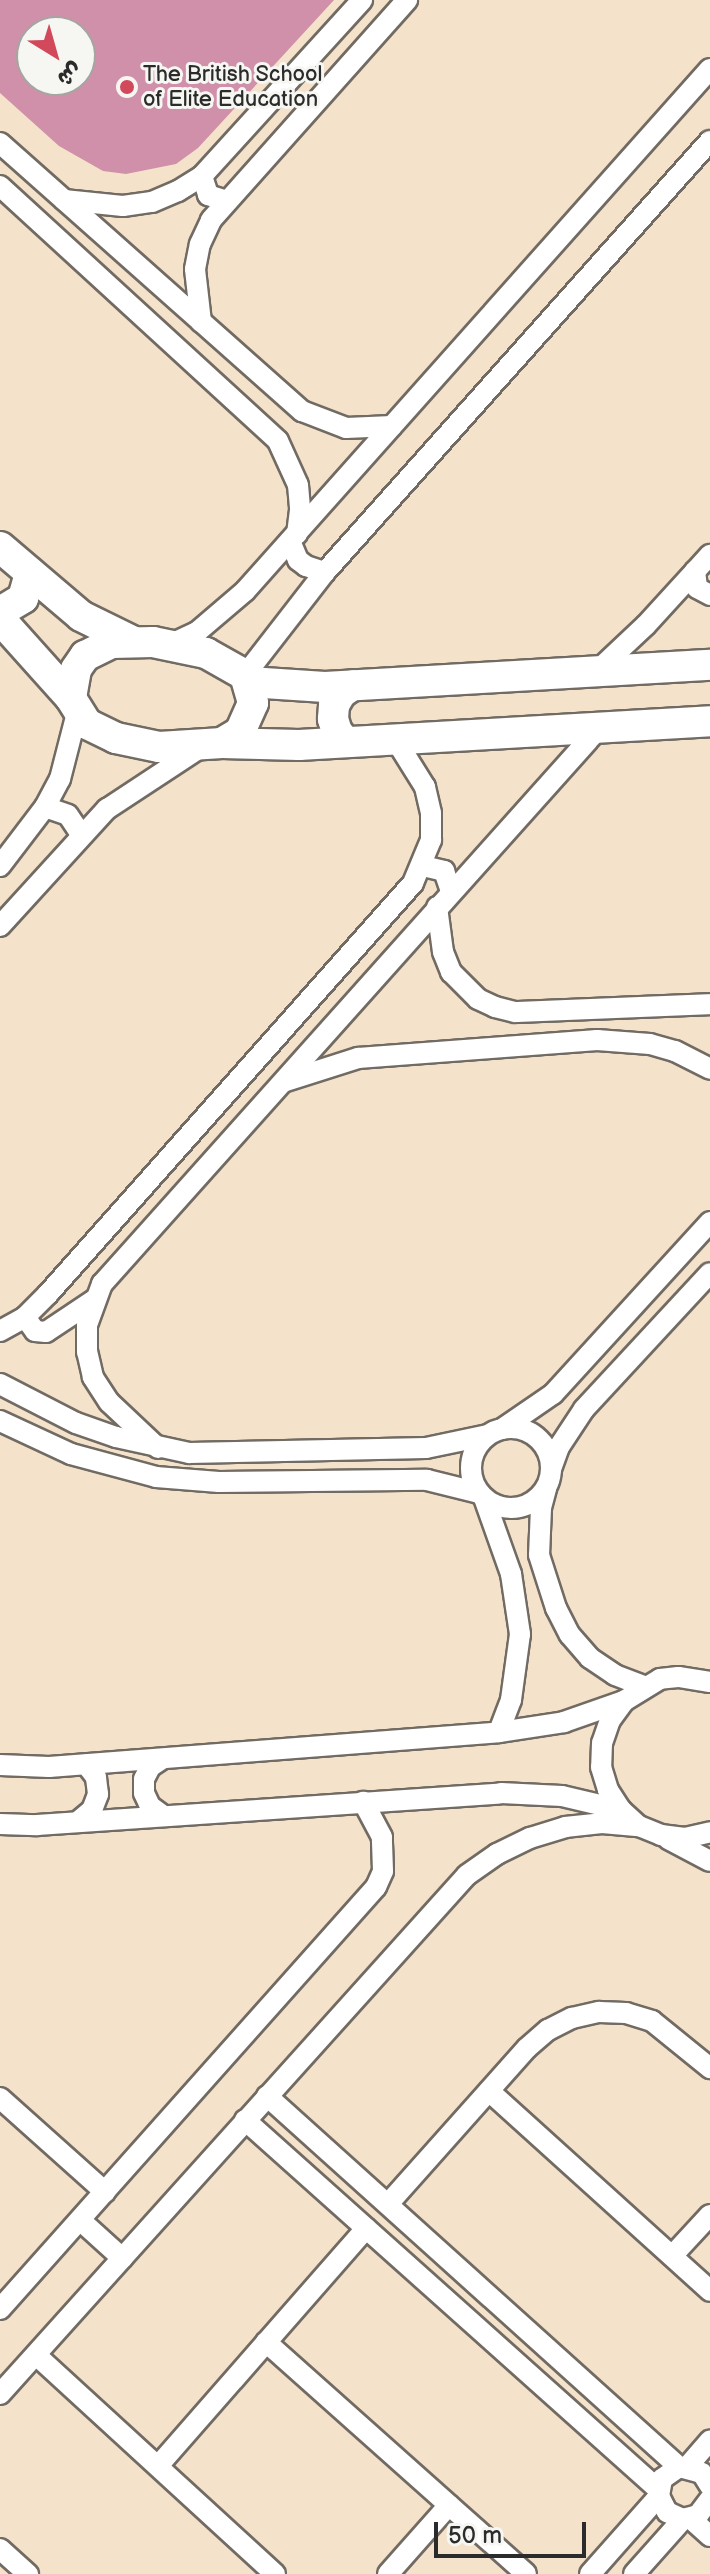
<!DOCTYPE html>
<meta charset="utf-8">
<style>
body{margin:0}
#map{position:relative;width:710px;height:2574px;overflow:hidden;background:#f4e2cb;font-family:"Balsamiq Sans","Playpen Sans Arabic",sans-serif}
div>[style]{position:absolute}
.building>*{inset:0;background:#d090a9}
.roads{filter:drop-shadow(2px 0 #716b63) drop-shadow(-2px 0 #716b63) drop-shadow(0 2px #716b63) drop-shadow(0 -2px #716b63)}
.street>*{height:20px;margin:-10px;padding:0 10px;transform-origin:10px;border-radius:10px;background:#fff}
.street>.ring{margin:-10px;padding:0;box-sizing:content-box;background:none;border:20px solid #fff;border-radius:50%}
.secondary>*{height:30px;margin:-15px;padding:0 15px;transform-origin:15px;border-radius:15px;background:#fff}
.dots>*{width:22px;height:22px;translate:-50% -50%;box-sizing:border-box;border:4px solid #f6f6f2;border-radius:50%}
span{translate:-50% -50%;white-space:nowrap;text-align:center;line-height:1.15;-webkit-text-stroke:6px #f6f6f2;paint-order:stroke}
.poi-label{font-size:22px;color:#2b2b2b}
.left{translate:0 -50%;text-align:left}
.north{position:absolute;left:16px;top:16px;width:80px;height:80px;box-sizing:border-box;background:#f6f6f2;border:2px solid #a5a5a2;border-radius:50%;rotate:143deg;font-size:22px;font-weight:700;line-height:32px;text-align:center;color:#2b2b2b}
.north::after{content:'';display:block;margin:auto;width:28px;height:36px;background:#d1495b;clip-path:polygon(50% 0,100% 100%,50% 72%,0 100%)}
.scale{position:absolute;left:434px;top:2522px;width:152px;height:36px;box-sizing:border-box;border:4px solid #2b2b2b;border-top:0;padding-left:10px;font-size:24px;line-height:28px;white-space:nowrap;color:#2b2b2b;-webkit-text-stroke:6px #f6f6f2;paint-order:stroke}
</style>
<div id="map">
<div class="building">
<i style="clip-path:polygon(evenodd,0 0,334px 0,198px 148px,176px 164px,126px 174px,103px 171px,59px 146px,0 93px,0 0,32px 32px,80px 32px,80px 80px,32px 80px,32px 32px)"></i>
</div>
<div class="roads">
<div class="street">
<i style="left:0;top:143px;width:404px;rotate:41.6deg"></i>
<i style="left:302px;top:411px;width:47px;rotate:21.1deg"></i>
<i style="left:346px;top:428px;width:46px;rotate:-2.5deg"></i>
<i style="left:202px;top:176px;width:20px;rotate:72deg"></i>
<i style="left:208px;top:195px;width:19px;rotate:18deg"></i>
<i style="left:0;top:186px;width:377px;rotate:42.5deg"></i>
<i style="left:278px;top:441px;width:48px;rotate:65.6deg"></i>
<i style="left:298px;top:485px;width:25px;rotate:85deg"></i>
<i style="left:300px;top:510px;width:24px;rotate:97deg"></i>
<i style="left:64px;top:200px;width:59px;rotate:5.8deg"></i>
<i style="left:123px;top:206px;width:29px;rotate:-8deg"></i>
<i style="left:152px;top:202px;width:28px;rotate:-23deg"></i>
<i style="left:178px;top:191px;width:28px;rotate:-32deg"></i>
<i style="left:202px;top:176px;width:238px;rotate:-47.7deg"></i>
<i style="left:201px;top:322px;width:53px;rotate:-96.5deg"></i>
<i style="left:195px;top:269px;width:25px;rotate:-79deg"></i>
<i style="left:200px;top:244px;width:26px;rotate:-65deg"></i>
<i style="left:211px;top:220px;width:295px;rotate:-48.3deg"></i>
<i style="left:290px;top:541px;width:21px;rotate:67deg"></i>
<i style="left:298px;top:560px;width:10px;rotate:37deg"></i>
<i style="left:306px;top:566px;width:20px;rotate:18deg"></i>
<i style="left:695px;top:571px;width:17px;rotate:83deg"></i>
<i style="left:697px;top:588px;width:15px;rotate:28deg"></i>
<i style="left:171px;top:644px;width:29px;rotate:-25deg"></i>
<i style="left:197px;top:632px;width:63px;rotate:-40.5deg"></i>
<i style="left:245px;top:591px;width:699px;rotate:-48.31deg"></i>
<i style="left:597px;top:671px;width:67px;rotate:-43.2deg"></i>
<i style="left:646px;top:625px;width:95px;rotate:-47.6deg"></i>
<i style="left:245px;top:675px;width:130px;rotate:-52.2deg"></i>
<i style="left:325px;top:572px;width:578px;rotate:-48.23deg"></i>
<i style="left:45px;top:807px;width:24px;rotate:19deg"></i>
<i style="left:68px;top:815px;width:23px;rotate:56deg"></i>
<i style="left:0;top:866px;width:74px;rotate:-52.7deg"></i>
<i style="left:45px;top:807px;width:32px;rotate:-62deg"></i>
<i style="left:60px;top:779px;width:68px;rotate:-75.6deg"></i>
<i style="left:423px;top:866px;width:22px;rotate:13deg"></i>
<i style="left:444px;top:871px;width:21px;rotate:71deg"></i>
<i style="left:437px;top:907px;width:45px;rotate:82.4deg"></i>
<i style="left:443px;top:952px;width:22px;rotate:68deg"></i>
<i style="left:451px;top:972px;width:38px;rotate:45deg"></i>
<i style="left:478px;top:999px;width:19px;rotate:25deg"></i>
<i style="left:495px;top:1007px;width:21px;rotate:14deg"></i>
<i style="left:515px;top:1012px;width:195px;rotate:-2.3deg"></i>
<i style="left:0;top:926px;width:159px;rotate:-47.6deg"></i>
<i style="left:107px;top:809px;width:113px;rotate:-33.4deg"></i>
<i style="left:286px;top:1081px;width:76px;rotate:-17.7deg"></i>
<i style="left:358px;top:1058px;width:240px;rotate:-4.3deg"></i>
<i style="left:597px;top:1040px;width:53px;rotate:4.3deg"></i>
<i style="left:650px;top:1044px;width:26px;rotate:16deg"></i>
<i style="left:675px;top:1051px;width:39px;rotate:27deg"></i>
<i style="left:25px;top:1317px;width:17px;rotate:54deg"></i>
<i style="left:35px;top:1331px;width:11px;rotate:5deg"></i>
<i style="left:46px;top:1332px;width:58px;rotate:-33.7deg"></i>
<i style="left:0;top:1331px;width:29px;rotate:-29deg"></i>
<i style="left:25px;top:1317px;width:33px;rotate:-45deg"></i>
<i style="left:48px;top:1294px;width:550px;rotate:-48.39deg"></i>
<i style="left:413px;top:883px;width:47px;rotate:-67.3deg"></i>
<i style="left:431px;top:840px;width:27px;rotate:-90deg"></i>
<i style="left:431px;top:813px;width:27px;rotate:-103deg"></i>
<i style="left:425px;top:787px;width:57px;rotate:-122deg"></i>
<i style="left:0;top:1384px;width:85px;rotate:27.2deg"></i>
<i style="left:76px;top:1423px;width:42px;rotate:19.3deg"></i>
<i style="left:116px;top:1437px;width:75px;rotate:12.4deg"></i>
<i style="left:189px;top:1453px;width:237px;rotate:-1.2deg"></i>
<i style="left:426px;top:1448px;width:63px;rotate:-11.8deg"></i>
<i style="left:0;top:1421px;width:78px;rotate:24.9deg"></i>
<i style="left:71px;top:1454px;width:88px;rotate:15.1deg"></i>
<i style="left:156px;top:1477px;width:63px;rotate:4.5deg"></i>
<i style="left:219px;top:1482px;width:208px;rotate:-0.6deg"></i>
<i style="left:427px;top:1480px;width:54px;rotate:14deg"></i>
<i class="ring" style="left:471px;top:1428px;width:60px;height:60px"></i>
<i style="left:502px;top:1429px;width:62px;rotate:-34.5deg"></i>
<i style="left:553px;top:1394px;width:233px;rotate:-47.6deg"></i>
<i style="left:158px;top:1448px;width:67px;rotate:-136.8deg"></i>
<i style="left:109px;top:1402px;width:30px;rotate:-123deg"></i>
<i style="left:93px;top:1377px;width:26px;rotate:-103deg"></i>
<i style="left:87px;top:1352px;width:27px;rotate:-90deg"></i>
<i style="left:87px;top:1325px;width:44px;rotate:-69.9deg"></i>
<i style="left:102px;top:1284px;width:747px;rotate:-48.2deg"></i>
<i style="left:551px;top:1469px;width:23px;rotate:-70deg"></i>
<i style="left:559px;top:1447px;width:45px;rotate:-56.7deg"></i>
<i style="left:584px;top:1409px;width:185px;rotate:-47.2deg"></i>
<i style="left:546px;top:1489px;width:20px;rotate:105deg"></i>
<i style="left:541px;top:1508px;width:47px;rotate:92.4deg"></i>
<i style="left:539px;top:1555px;width:56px;rotate:72.2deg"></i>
<i style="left:556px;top:1608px;width:30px;rotate:63deg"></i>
<i style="left:570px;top:1635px;width:30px;rotate:49deg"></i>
<i style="left:590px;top:1658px;width:30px;rotate:34deg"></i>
<i style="left:615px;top:1675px;width:31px;rotate:21deg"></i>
<i style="left:484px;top:1498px;width:81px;rotate:70.4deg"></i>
<i style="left:511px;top:1574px;width:61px;rotate:81.5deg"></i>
<i style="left:520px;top:1634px;width:67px;rotate:97.8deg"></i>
<i style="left:511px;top:1700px;width:34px;rotate:111deg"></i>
<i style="left:710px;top:1682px;width:32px;rotate:-171deg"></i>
<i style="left:678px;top:1677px;width:18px;rotate:174deg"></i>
<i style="left:660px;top:1679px;width:42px;rotate:148.6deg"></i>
<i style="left:624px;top:1701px;width:24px;rotate:126deg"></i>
<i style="left:610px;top:1720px;width:24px;rotate:109deg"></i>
<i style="left:602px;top:1743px;width:24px;rotate:92deg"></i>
<i style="left:601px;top:1767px;width:24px;rotate:73deg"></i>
<i style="left:608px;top:1790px;width:24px;rotate:57deg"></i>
<i style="left:621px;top:1810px;width:24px;rotate:42deg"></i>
<i style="left:639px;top:1826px;width:24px;rotate:22deg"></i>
<i style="left:661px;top:1835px;width:24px;rotate:7deg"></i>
<i style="left:685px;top:1838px;width:26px;rotate:-13deg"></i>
<i style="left:0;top:1765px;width:49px;rotate:2.3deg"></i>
<i style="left:49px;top:1767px;width:451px;rotate:-4.4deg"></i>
<i style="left:499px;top:1732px;width:66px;rotate:-8.7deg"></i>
<i style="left:564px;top:1722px;width:64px;rotate:-19.3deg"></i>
<i style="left:161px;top:1814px;width:14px;rotate:-144deg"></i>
<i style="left:150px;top:1806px;width:14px;rotate:-115deg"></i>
<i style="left:144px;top:1793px;width:14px;rotate:-90deg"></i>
<i style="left:144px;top:1779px;width:13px;rotate:-63deg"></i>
<i style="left:150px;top:1767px;width:14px;rotate:-34deg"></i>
<i style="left:80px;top:1820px;width:16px;rotate:-40deg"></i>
<i style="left:92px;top:1810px;width:17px;rotate:-69deg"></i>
<i style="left:98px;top:1794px;width:17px;rotate:-97deg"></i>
<i style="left:96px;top:1777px;width:16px;rotate:-128deg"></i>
<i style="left:0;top:1824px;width:37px;rotate:2deg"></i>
<i style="left:37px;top:1825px;width:465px;rotate:-3.9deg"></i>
<i style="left:501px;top:1793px;width:61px;rotate:2.8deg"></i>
<i style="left:562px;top:1796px;width:61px;rotate:13.3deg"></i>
<i style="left:668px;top:1839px;width:47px;rotate:27.6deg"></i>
<i style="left:489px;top:2091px;width:298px;rotate:42.1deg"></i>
<i style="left:267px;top:2096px;width:554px;rotate:42deg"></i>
<i style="left:0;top:2098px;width:141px;rotate:41.8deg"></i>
<i style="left:245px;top:2120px;width:555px;rotate:41.79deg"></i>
<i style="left:388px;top:2204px;width:209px;rotate:-48.3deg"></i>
<i style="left:527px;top:2048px;width:28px;rotate:-41deg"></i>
<i style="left:548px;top:2030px;width:27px;rotate:-27deg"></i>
<i style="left:572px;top:2018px;width:28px;rotate:-13deg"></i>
<i style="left:599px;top:2012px;width:27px;rotate:2deg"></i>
<i style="left:626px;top:2013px;width:27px;rotate:17deg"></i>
<i style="left:652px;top:2021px;width:75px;rotate:39deg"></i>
<i style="left:80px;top:2220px;width:57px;rotate:42.1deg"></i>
<i style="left:672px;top:2256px;width:56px;rotate:-47.2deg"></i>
<i style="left:0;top:2309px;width:565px;rotate:-48.3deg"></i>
<i style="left:376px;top:1887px;width:17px;rotate:-66deg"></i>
<i style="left:383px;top:1871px;width:34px;rotate:-92deg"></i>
<i style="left:382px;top:1837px;width:40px;rotate:-118deg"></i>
<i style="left:266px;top:2342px;width:348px;rotate:41.7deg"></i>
<i style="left:36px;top:2355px;width:324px;rotate:42.5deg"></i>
<i style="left:0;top:2394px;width:698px;rotate:-48.02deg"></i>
<i style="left:467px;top:1875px;width:37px;rotate:-35deg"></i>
<i style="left:497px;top:1854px;width:37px;rotate:-26deg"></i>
<i style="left:530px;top:1838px;width:37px;rotate:-17deg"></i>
<i style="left:565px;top:1827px;width:37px;rotate:-6deg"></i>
<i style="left:602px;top:1823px;width:37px;rotate:5deg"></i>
<i style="left:158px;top:2466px;width:316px;rotate:-48.8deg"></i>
<i style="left:687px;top:2467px;width:35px;rotate:-49deg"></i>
<i style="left:710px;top:2486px;width:15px;rotate:-122deg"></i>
<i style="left:702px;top:2473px;width:24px;rotate:-165deg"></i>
<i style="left:679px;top:2467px;width:21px;rotate:145deg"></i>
<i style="left:662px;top:2479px;width:17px;rotate:100deg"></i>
<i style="left:659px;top:2496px;width:18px;rotate:63deg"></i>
<i style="left:667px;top:2512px;width:17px;rotate:24deg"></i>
<i style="left:683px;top:2519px;width:16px;rotate:-15deg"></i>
<i style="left:698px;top:2515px;width:20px;rotate:-53deg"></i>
<i style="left:690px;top:2518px;width:27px;rotate:42deg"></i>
<i style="left:0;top:2549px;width:38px;rotate:42deg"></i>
<i style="left:388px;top:2574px;width:92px;rotate:-48.5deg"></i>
<i style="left:590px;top:2574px;width:104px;rotate:-48.5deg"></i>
<i style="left:634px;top:2574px;width:74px;rotate:-48.3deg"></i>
</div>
<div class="secondary">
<i style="left:0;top:547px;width:106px;rotate:40.4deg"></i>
<i style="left:81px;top:616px;width:59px;rotate:26.1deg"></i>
<i style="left:0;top:612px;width:27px;rotate:-31deg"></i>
<i style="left:23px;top:598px;width:26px;rotate:-74deg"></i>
<i style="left:0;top:619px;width:106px;rotate:48.1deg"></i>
<i style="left:153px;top:642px;width:54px;rotate:11.7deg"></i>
<i style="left:206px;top:653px;width:45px;rotate:29.4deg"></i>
<i style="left:245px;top:675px;width:29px;rotate:74deg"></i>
<i style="left:253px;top:703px;width:32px;rotate:114deg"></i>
<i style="left:240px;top:732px;width:21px;rotate:149deg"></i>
<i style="left:222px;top:743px;width:63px;rotate:176.4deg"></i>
<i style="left:159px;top:747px;width:44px;rotate:-168.2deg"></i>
<i style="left:116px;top:738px;width:32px;rotate:-154deg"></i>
<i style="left:87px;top:724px;width:31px;rotate:-122deg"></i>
<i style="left:71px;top:698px;width:29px;rotate:-80deg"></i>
<i style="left:76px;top:669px;width:16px;rotate:-55deg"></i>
<i style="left:85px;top:656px;width:30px;rotate:-26deg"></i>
<i style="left:112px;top:643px;width:41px;rotate:-1.4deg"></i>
<i style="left:249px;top:682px;width:76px;rotate:3.8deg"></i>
<i style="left:325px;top:687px;width:386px;rotate:-3.3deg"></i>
<i style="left:346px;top:742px;width:13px;rotate:-132deg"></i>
<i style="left:337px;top:732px;width:14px;rotate:-107deg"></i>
<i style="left:333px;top:719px;width:14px;rotate:-86deg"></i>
<i style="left:334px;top:705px;width:14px;rotate:-60deg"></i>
<i style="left:341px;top:693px;width:14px;rotate:-34deg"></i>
<i style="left:222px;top:743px;width:77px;rotate:1.5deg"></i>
<i style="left:299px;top:745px;width:412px;rotate:-3.3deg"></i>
</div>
</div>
<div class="dots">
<i style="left:127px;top:87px;background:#d1495b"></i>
</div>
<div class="poi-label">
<span class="left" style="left:143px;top:87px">The British School<br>of Elite Education</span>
</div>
<div class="north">ش</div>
<div class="scale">50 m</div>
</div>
